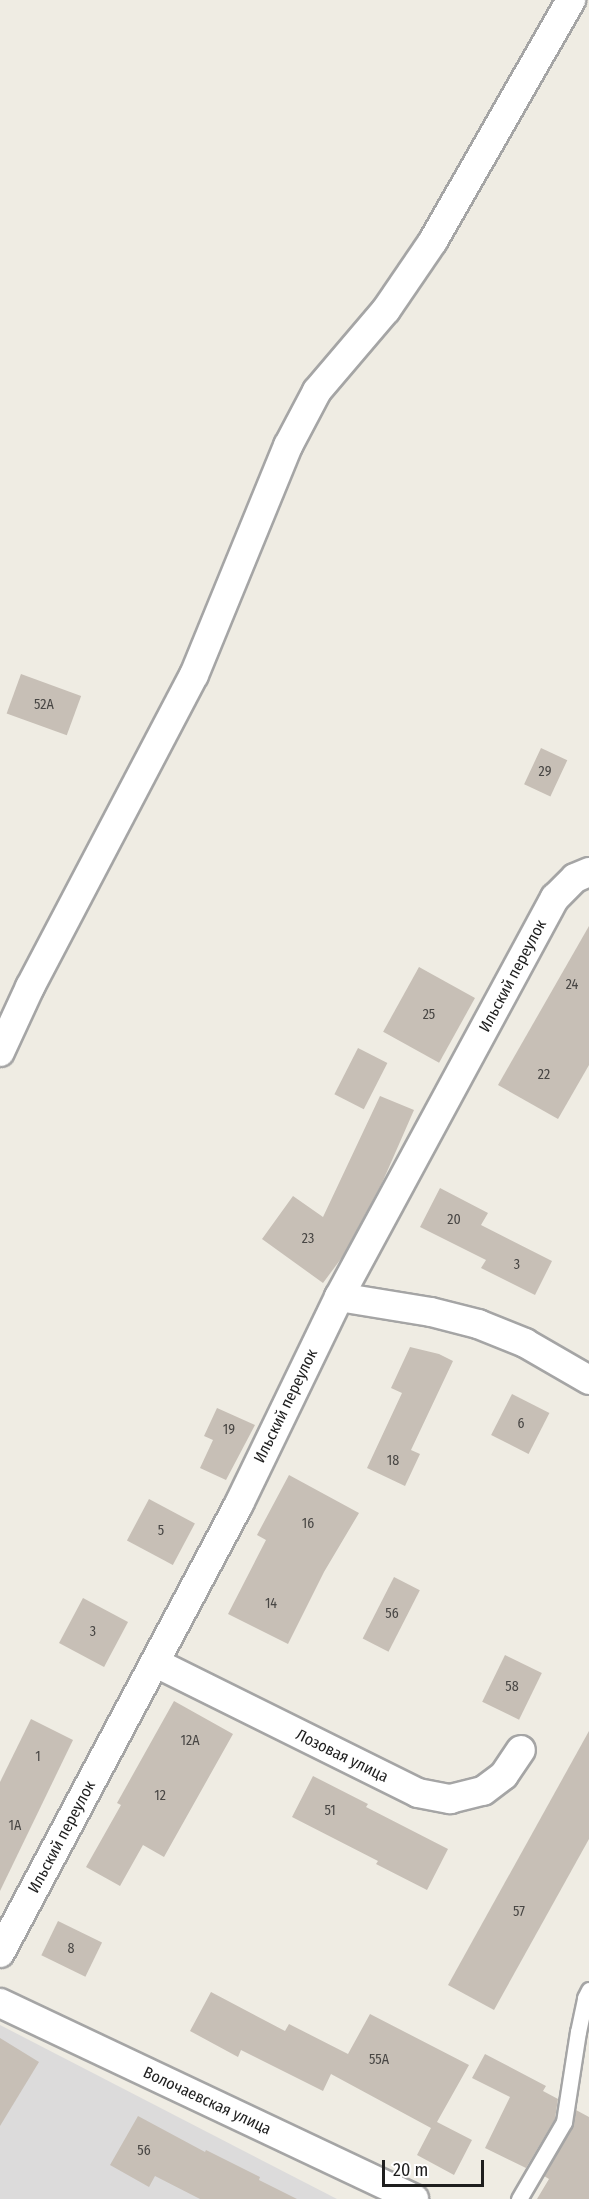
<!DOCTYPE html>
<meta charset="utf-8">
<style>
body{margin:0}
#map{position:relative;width:589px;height:2199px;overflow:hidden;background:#efece3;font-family:"Fira Sans Condensed",sans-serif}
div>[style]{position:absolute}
.residential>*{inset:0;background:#dcdbdb}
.building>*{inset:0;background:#c7bfb6;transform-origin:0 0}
.roads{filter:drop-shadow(2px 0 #a5a5a5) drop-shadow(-2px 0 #a5a5a5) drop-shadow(0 2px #a5a5a5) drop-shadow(0 -2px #a5a5a5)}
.service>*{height:15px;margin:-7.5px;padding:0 7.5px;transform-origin:7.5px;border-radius:7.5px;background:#fff}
.minor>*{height:28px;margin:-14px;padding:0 14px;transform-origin:14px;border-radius:14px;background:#fff}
span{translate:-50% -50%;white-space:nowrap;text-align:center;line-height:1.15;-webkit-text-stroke:4.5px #fff;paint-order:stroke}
.number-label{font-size:14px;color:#484644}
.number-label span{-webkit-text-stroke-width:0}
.street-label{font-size:16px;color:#1e1e1e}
.scale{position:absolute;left:382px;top:2160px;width:102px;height:27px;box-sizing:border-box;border:3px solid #1e1e1e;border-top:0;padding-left:8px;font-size:18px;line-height:21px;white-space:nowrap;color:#1e1e1e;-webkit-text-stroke:4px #fff;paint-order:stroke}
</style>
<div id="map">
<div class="residential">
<i style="clip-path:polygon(0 2025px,337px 2199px,0 2199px)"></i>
</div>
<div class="building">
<i style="left:21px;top:674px;width:64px;height:42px;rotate:20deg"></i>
<i style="left:541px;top:748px;width:29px;height:40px;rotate:25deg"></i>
<i style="clip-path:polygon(589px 926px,589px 1065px,558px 1119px,498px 1085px)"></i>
<i style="left:419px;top:967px;width:64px;height:74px;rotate:29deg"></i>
<i style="left:358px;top:1048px;width:33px;height:52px;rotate:27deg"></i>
<i style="clip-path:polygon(380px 1096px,414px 1110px,382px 1183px,343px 1256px,323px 1283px,262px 1239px,293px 1196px,323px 1217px)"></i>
<i style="clip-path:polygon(440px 1188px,488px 1213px,481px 1225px,552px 1261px,535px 1295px,481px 1268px,486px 1260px,420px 1227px)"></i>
<i style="clip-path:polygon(410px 1347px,439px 1354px,453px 1361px,411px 1450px,420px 1454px,405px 1486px,367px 1468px,402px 1393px,391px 1388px)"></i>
<i style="left:512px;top:1394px;width:42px;height:46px;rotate:27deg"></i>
<i style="clip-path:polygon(217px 1408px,255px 1425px,226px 1480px,200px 1468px,213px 1440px,204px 1436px)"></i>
<i style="clip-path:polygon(289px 1475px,359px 1513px,324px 1572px,288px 1644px,228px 1614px,266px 1540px,257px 1535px)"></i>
<i style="left:149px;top:1499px;width:52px;height:47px;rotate:28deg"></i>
<i style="left:394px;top:1577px;width:29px;height:69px;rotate:27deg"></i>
<i style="left:83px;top:1598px;width:51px;height:51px;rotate:28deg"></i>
<i style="left:505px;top:1655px;width:41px;height:52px;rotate:26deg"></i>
<i style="clip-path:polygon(174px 1701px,233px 1734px,164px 1857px,143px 1845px,120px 1886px,86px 1867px,121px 1805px,117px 1803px)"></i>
<i style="clip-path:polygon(31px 1719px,73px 1740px,0 1891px,0 1782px)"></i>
<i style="clip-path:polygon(589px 1731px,589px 1839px,494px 2010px,448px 1985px)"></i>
<i style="clip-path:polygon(313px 1776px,368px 1804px,366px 1807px,448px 1849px,427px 1890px,376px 1864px,378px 1861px,292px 1817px)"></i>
<i style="left:58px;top:1921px;width:49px;height:38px;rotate:26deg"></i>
<i style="clip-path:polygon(211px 1992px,285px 2031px,289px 2024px,348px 2054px,370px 2014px,469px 2065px,437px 2122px,472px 2140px,454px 2175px,417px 2155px,431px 2128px,331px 2074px,323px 2091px,241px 2050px,238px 2057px,190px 2031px)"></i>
<i style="clip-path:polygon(0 2038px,39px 2062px,0 2126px)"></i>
<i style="clip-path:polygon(485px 2054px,546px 2086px,543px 2091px,558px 2099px,555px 2119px,526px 2168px,485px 2148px,510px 2097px,472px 2078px)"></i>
<i style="clip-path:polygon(576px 2110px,589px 2117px,589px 2199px,537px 2199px,549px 2179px,544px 2176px,573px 2127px)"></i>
<i style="clip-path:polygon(138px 2116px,205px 2152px,206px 2150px,260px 2177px,259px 2180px,297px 2199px,200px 2199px,155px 2176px,149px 2187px,110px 2165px)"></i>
</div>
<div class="roads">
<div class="service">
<i style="left:519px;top:2199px;width:89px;rotate:-59.7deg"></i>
<i style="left:564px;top:2122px;width:91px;rotate:-81.2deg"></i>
<i style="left:578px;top:2032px;width:35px;rotate:-78deg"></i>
<i style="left:585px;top:1998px;width:9px;rotate:-63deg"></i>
</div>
<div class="minor">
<i style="left:0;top:1052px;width:72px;rotate:-65.2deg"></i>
<i style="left:30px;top:987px;width:352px;rotate:-62.3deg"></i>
<i style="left:194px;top:675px;width:248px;rotate:-67.7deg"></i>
<i style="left:288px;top:446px;width:62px;rotate:-62.2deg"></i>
<i style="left:317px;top:391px;width:106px;rotate:-49.6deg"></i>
<i style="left:386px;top:310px;width:83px;rotate:-55.7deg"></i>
<i style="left:433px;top:241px;width:278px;rotate:-60.2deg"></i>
<i style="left:339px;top:1297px;width:93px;rotate:9.3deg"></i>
<i style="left:431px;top:1312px;width:49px;rotate:14.3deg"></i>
<i style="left:478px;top:1324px;width:51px;rotate:22deg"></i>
<i style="left:525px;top:1343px;width:74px;rotate:30deg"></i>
<i style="left:156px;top:1663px;width:292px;rotate:26.4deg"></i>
<i style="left:418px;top:1793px;width:33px;rotate:11deg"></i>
<i style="left:450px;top:1799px;width:34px;rotate:-14deg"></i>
<i style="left:483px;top:1791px;width:26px;rotate:-37deg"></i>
<i style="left:504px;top:1775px;width:30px;rotate:-56deg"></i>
<i style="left:0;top:1953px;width:509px;rotate:-61.97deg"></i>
<i style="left:239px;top:1504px;width:230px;rotate:-64.2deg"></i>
<i style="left:339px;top:1297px;width:454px;rotate:-61.6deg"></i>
<i style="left:555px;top:898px;width:28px;rotate:-45deg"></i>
<i style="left:575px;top:878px;width:15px;rotate:-23deg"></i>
<i style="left:0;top:2003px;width:458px;rotate:25.3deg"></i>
</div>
</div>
<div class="number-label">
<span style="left:44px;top:705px">52А</span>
<span style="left:545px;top:772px">29</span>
<span style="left:572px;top:985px">24</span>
<span style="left:429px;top:1015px">25</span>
<span style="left:544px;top:1075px">22</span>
<span style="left:454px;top:1220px">20</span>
<span style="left:308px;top:1239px">23</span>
<span style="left:517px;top:1265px">3</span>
<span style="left:521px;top:1424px">6</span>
<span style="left:229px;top:1430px">19</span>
<span style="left:393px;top:1461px">18</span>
<span style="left:308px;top:1524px">16</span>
<span style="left:161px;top:1531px">5</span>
<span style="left:271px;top:1604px">14</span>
<span style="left:392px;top:1614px">56</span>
<span style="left:93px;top:1632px">3</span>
<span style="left:512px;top:1687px">58</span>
<span style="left:190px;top:1741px">12А</span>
<span style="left:38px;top:1757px">1</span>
<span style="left:160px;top:1796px">12</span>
<span style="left:330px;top:1811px">51</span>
<span style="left:15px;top:1826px">1А</span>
<span style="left:519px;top:1912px">57</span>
<span style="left:71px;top:1949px">8</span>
<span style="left:379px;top:2060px">55А</span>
<span style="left:144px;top:2151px">56</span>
</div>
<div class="street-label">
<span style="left:513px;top:976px;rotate:-62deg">Ильский переулок</span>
<span style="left:286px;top:1406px;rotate:-64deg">Ильский переулок</span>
<span style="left:342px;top:1756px;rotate:26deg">Лозовая улица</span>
<span style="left:62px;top:1837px;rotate:-62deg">Ильский переулок</span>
<span style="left:207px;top:2101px;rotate:25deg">Волочаевская улица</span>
</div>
<div class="scale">20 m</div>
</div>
